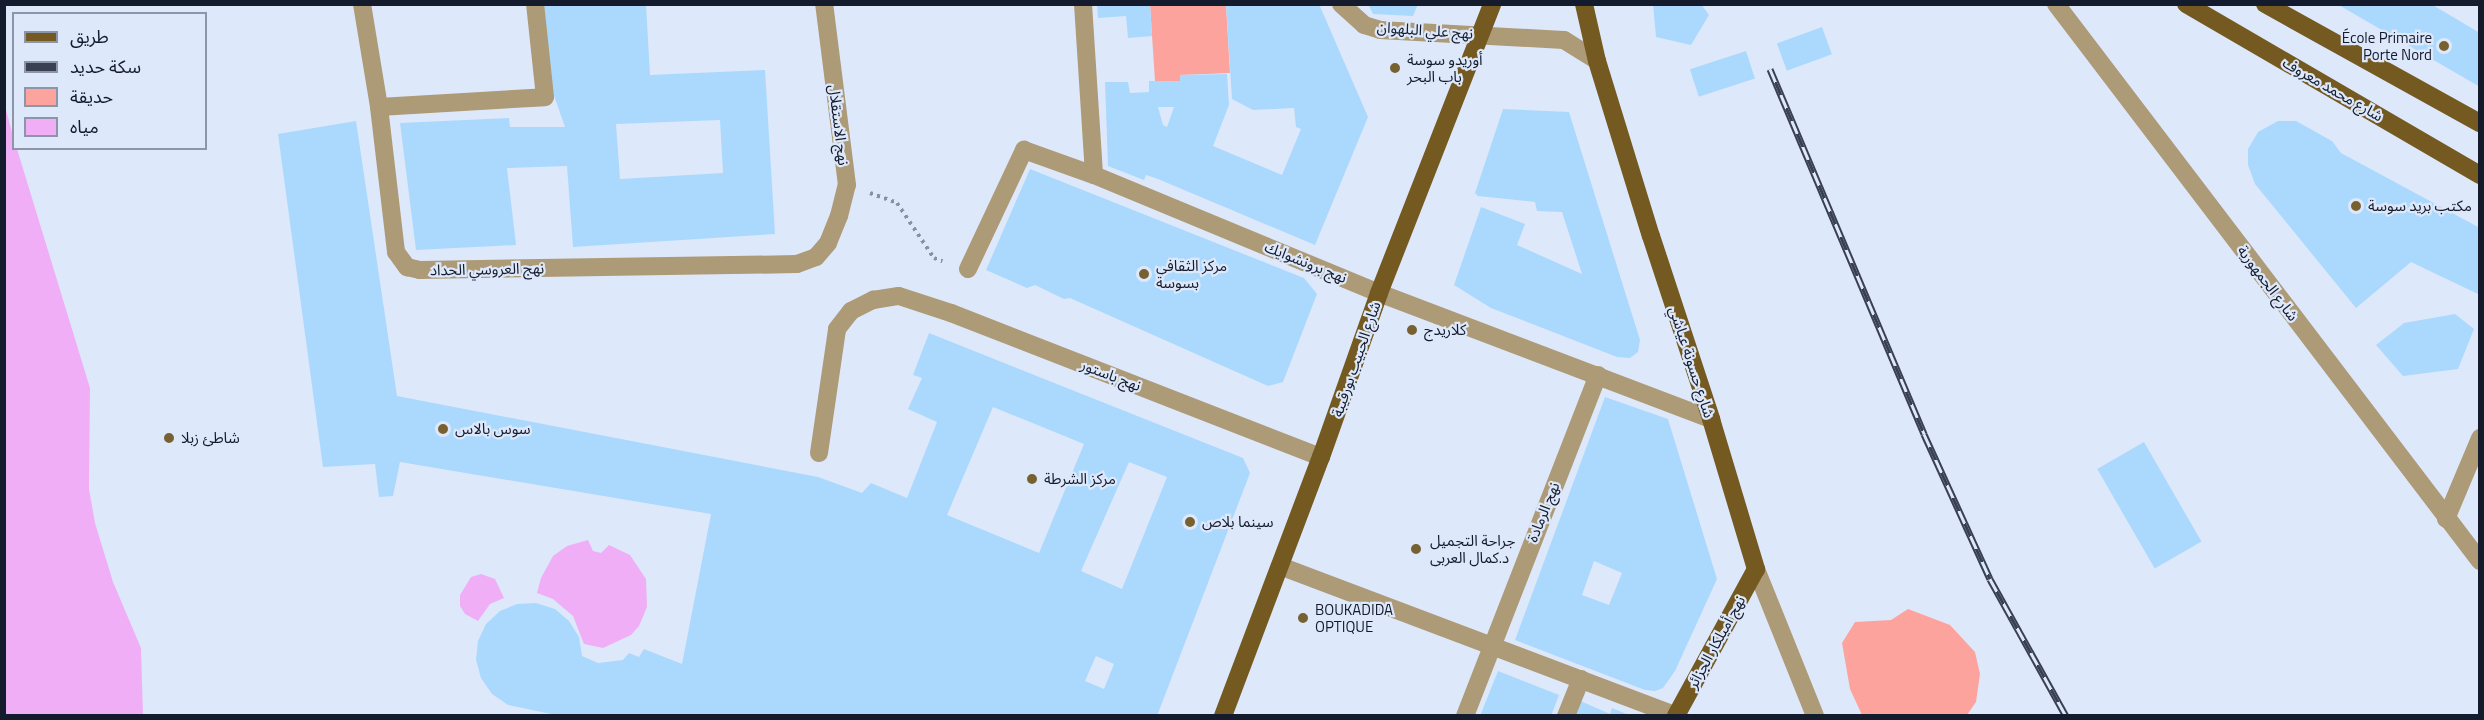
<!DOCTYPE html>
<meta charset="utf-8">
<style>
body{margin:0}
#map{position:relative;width:2484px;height:720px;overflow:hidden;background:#dee8fb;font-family:"Titillium Web","Noto Sans Arabic",sans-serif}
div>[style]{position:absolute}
.green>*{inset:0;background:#fda39e}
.water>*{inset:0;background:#efaef6}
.building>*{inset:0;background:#abd9fd;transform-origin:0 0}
.path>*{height:4px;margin-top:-2px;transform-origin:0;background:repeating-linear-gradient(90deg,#8891a4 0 3px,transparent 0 7.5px)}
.minor>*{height:18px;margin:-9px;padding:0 9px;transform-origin:9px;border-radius:9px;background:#ad9a76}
.major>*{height:18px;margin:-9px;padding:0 9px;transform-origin:9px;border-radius:9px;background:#745a20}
.rail>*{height:7px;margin-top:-3.5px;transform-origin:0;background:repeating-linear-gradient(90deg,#dee8fb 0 14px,#384051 0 28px);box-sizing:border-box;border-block:2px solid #384051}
.dots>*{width:16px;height:16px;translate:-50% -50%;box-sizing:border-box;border:3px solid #dee8fb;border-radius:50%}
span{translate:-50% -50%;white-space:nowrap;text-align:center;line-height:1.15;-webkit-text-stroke:4.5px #dee8fb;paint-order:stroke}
.street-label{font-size:15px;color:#131b2c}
.poi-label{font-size:15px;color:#131b2c}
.right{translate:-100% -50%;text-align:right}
.left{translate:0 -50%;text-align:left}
.frame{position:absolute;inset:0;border:6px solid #131b2c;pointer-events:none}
.legend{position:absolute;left:12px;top:12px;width:195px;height:138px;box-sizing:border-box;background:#dee8fb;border:2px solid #8d96a8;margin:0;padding:8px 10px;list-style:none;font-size:18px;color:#131b2c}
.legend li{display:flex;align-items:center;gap:12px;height:30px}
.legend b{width:30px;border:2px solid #8d96a8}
</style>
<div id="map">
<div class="green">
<i style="clip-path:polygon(1150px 5px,1226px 5px,1230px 73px,1180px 75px,1180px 81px,1155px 81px)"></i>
<i style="clip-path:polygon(1908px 609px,1950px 625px,1975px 652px,1980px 674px,1976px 702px,1967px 715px,1862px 715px,1850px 689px,1842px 643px,1855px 622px,1891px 620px)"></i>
</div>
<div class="water">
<i style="clip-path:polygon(5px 106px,13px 136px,14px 148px,17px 149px,90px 388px,89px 489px,95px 523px,113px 582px,141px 648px,143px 715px,5px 715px)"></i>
<i style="clip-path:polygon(588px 540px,593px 551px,601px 553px,609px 545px,630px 555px,646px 579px,647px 607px,639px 626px,631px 635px,603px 648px,584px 644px,573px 616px,553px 599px,537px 593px,541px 578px,553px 556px,567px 546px)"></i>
<i style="clip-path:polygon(481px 574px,495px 579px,504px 598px,490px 604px,478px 621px,465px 614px,460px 606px,460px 595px,471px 577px)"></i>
</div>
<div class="building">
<i style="clip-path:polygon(evenodd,540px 4px,646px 4px,650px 75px,765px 70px,775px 234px,573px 247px,567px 166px,507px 168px,516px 245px,416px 250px,400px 123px,509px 118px,510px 127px,565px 127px,550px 84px,540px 4px,720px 120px,723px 173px,620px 179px,616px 124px,720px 120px)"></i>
<i style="clip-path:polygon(1097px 4px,1150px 4px,1152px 36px,1128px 38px,1126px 16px,1098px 18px)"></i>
<i style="clip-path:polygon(evenodd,1226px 4px,1319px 4px,1368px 117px,1315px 245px,1158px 179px,1146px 175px,1144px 180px,1108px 166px,1105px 82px,1128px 82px,1130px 93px,1149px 92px,1149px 81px,1180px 81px,1180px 75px,1227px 74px,1229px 105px,1213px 146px,1282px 175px,1301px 129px,1296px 127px,1294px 108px,1253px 110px,1232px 99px,1226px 4px,1158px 107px,1174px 107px,1167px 127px,1163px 125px,1158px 107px)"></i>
<i style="clip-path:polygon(1368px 4px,1418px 4px,1413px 16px,1373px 14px)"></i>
<i style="clip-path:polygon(1653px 4px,1701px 4px,1709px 15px,1691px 45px,1656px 37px)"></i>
<i style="clip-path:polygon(2337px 4px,2431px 4px,2480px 33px,2480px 87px)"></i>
<i style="left:1822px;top:27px;width:29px;height:48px;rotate:70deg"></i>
<i style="left:1746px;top:51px;width:29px;height:59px;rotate:72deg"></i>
<i style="clip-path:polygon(1503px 109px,1569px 112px,1640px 340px,1638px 352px,1630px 358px,1617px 357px,1491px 308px,1454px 285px,1481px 207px,1525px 224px,1517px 245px,1582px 274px,1562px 212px,1537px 211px,1535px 202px,1478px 196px,1475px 193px)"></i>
<i style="clip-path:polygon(evenodd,356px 121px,397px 396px,818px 477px,862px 493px,871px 483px,907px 498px,937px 422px,908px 409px,922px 378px,913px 375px,929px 333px,1243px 458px,1250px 473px,1157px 716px,561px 716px,508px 705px,492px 694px,481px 678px,476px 660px,478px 641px,486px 624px,500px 611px,517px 604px,536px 603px,555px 609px,569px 621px,579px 637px,582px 656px,598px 663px,623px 660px,629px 653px,639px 657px,644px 649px,682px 664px,711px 514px,400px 462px,393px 496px,379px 497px,375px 464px,323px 467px,278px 134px,356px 121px,993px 407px,1084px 444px,1039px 553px,947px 515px,993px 407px,356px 121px,1129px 462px,1167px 477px,1122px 589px,1081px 571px,1129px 462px,356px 121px,1096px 656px,1114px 664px,1104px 689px,1085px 681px,1096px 656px)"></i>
<i style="clip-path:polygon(2278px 121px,2296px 121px,2332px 141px,2341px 153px,2480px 228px,2480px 295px,2411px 262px,2356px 308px,2255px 184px,2248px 165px,2248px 149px,2258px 132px)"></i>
<i style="clip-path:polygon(1030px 169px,1304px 278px,1317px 294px,1283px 382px,1268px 386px,1070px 298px,1064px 299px,1035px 285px,1027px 288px,986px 270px)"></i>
<i style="clip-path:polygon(2455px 314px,2474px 329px,2458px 369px,2403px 376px,2376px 345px,2404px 323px)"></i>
<i style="clip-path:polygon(evenodd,1605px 397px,1668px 419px,1717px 579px,1675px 671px,1663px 688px,1655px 691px,1645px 690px,1515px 640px,1605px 397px,1594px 561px,1622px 573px,1609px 605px,1582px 595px,1594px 561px)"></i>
<i style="left:2144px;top:442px;width:115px;height:54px;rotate:60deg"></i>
<i style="clip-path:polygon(1498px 671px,1559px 695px,1551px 716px,1480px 716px)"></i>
<i style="clip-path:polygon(1576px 699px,1610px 714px,1612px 708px,1629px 715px,1571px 716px)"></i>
</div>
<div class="path">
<i style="left:870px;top:193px;width:29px;rotate:20deg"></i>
<i style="left:897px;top:203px;width:66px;rotate:56.1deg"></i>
<i style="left:934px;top:258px;width:9px;rotate:21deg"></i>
</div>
<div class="minor">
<i style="left:362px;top:4px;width:104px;rotate:80.6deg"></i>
<i style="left:379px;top:107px;width:146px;rotate:83.3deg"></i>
<i style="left:396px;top:252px;width:19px;rotate:54deg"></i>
<i style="left:407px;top:267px;width:13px;rotate:13deg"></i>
<i style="left:420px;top:270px;width:377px;rotate:-0.9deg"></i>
<i style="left:797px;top:264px;width:20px;rotate:-20deg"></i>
<i style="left:816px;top:257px;width:18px;rotate:-49deg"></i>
<i style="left:828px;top:243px;width:29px;rotate:-68deg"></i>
<i style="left:839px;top:216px;width:32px;rotate:-76deg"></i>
<i style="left:847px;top:185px;width:182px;rotate:-97.2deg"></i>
<i style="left:1083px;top:4px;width:171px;rotate:86.3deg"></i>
<i style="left:1341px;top:4px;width:31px;rotate:42deg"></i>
<i style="left:1364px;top:25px;width:17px;rotate:17deg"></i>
<i style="left:1380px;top:30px;width:184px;rotate:3.1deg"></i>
<i style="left:1564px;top:40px;width:39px;rotate:32deg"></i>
<i style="left:2056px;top:4px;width:700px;rotate:52.72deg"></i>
<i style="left:379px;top:107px;width:166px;rotate:-3.4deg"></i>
<i style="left:545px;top:97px;width:94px;rotate:-96.1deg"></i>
<i style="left:968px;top:269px;width:132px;rotate:-64.8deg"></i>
<i style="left:1024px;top:150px;width:74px;rotate:19.7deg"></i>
<i style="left:1094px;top:175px;width:308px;rotate:22.5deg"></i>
<i style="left:1379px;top:293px;width:355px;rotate:20.8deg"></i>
<i style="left:819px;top:453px;width:125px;rotate:-81.7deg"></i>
<i style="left:837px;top:329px;width:23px;rotate:-52deg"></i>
<i style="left:851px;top:311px;width:25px;rotate:-27deg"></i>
<i style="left:873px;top:300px;width:26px;rotate:-9deg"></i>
<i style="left:899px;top:296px;width:55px;rotate:18.1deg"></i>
<i style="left:951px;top:313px;width:397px;rotate:21.3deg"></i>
<i style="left:2446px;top:519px;width:88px;rotate:-67.2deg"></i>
<i style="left:1280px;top:566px;width:425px;rotate:20.7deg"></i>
<i style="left:1756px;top:569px;width:158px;rotate:68.1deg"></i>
<i style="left:1465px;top:716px;width:366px;rotate:-68.7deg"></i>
<i style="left:1566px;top:716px;width:40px;rotate:-68deg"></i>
</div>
<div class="major">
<i style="left:1584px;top:4px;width:58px;rotate:77.2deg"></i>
<i style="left:1597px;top:61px;width:183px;rotate:72.9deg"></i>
<i style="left:1651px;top:236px;width:193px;rotate:71.8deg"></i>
<i style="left:1711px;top:419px;width:157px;rotate:73.3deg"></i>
<i style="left:1756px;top:569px;width:167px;rotate:118.6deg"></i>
<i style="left:2186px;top:4px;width:340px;rotate:30.2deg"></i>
<i style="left:2265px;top:4px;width:246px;rotate:29deg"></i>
<i style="left:1223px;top:716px;width:277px;rotate:-69.3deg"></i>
<i style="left:1321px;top:457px;width:174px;rotate:-70.5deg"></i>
<i style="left:1379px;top:293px;width:310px;rotate:-68.6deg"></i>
</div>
<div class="rail">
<i style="left:1770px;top:69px;width:396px;rotate:67.1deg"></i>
<i style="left:1924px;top:434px;width:159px;rotate:65.5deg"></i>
<i style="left:1990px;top:579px;width:157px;rotate:61deg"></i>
</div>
<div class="dots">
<i style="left:2444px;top:46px;background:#786131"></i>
<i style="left:1395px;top:68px;background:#786131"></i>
<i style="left:2356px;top:206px;background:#786131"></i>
<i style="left:1144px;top:274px;background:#786131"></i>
<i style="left:1412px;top:330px;background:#786131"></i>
<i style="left:443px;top:429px;background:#786131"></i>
<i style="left:169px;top:438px;background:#786131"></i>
<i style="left:1032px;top:479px;background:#786131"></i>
<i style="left:1190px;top:522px;background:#786131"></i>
<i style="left:1416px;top:549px;background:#786131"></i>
<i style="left:1303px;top:618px;background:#786131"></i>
</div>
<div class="street-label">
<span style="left:1425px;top:30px;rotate:4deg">نهج علي البلهوان</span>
<span style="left:2333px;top:89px;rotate:30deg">شارع محمد معروف</span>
<span style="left:839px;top:125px;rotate:83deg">نهج الاستقلال</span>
<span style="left:1306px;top:262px;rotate:22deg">نهج برونشوايك</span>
<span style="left:487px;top:269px;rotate:-1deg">نهج العروسي الحداد</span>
<span style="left:2268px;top:283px;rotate:53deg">شارع الجمهورية</span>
<span style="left:1356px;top:359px;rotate:-71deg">شارع الحبيب بورقيبة</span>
<span style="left:1692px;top:362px;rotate:72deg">شارع حسونة عياشي</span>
<span style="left:1111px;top:375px;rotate:21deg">نهج باستور</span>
<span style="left:1543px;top:512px;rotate:-68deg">نهج الرمادة</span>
<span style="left:1716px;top:642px;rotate:-61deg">نهج أميلكار الجزائر</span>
</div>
<div class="poi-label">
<span class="right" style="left:2432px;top:46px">École Primaire<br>Porte Nord</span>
<span class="left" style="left:1407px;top:68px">أوريدو سوسة<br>باب البحر</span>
<span class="left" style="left:2368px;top:206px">مكتب بريد سوسة</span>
<span class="left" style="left:1156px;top:274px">مركز الثقافي<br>بسوسة</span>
<span class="left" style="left:1424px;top:330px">كلاريدج</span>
<span class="left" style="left:455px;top:429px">سوس بالاس</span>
<span class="left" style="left:181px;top:438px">شاطئ زبلا</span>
<span class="left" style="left:1044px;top:479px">مركز الشرطة</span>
<span class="left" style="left:1202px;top:522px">سينما بلاص</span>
<span class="left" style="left:1430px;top:549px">جراحة التجميل<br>د.كمال العربى</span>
<span class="left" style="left:1315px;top:618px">BOUKADIDA<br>OPTIQUE</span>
</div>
<div class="frame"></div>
<ul class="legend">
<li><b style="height:8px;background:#745a20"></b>طريق</li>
<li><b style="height:8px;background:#384051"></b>سكة حديد</li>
<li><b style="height:16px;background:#fda39e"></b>حديقة</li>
<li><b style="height:16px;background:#efaef6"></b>مياه</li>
</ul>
</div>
